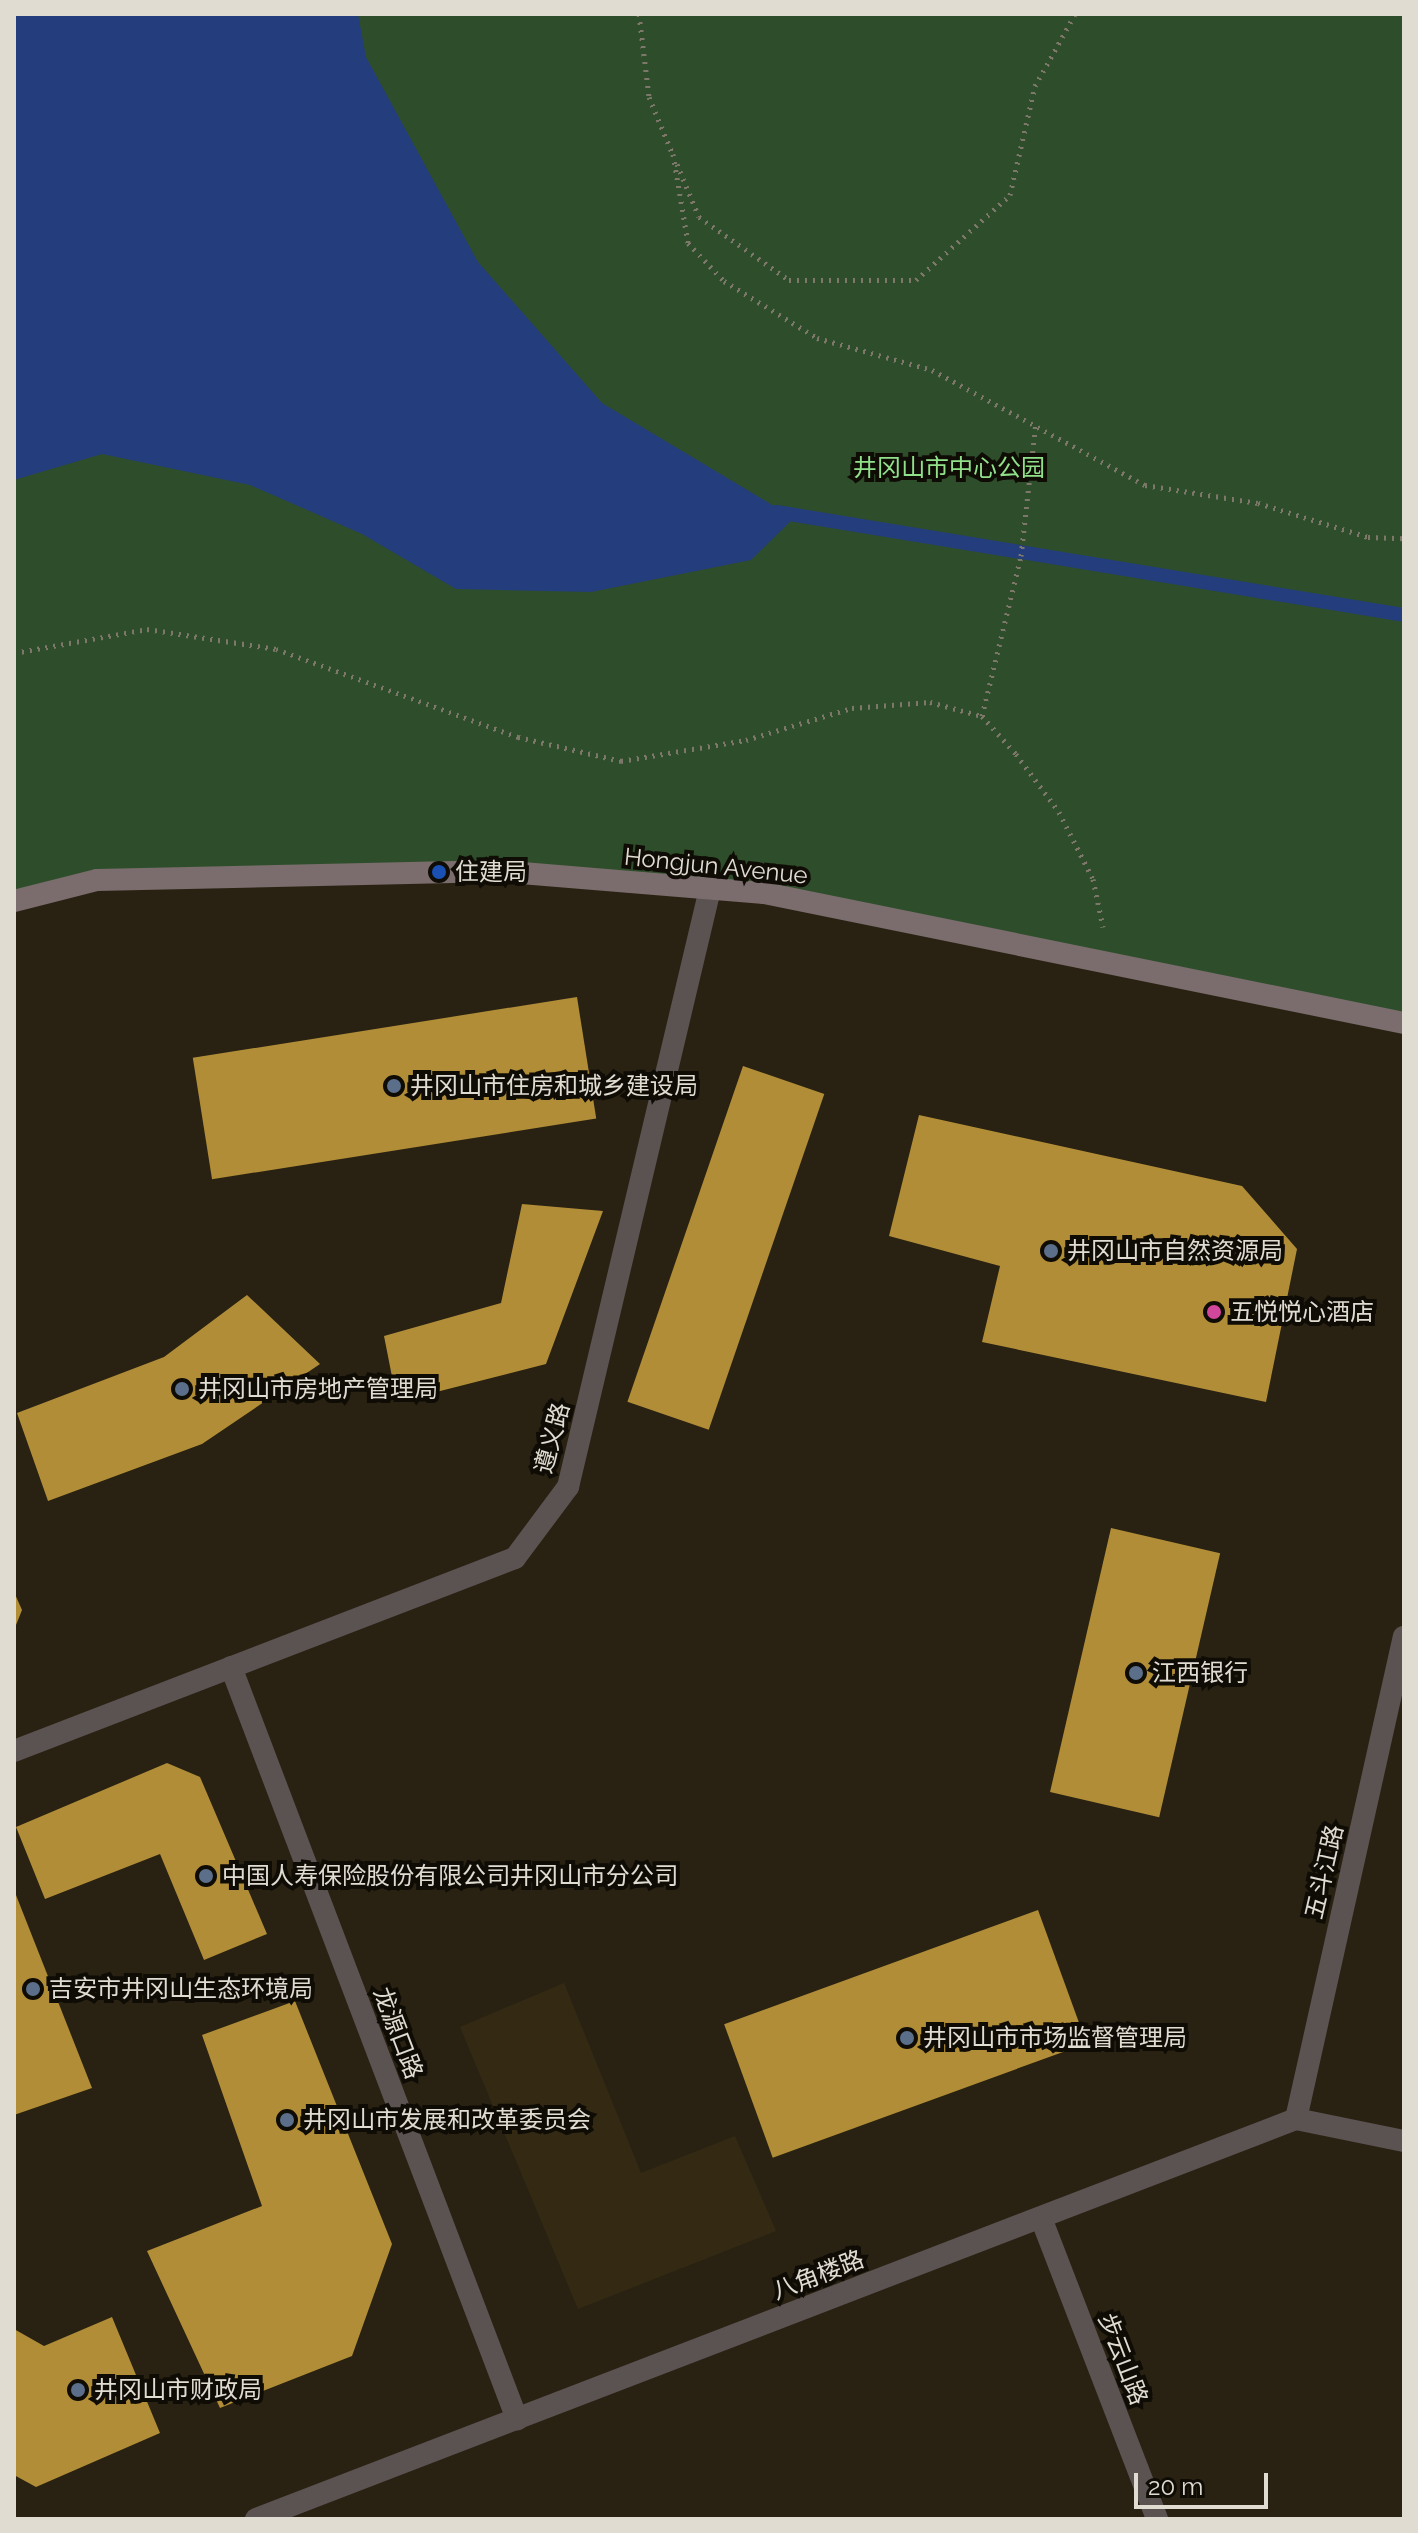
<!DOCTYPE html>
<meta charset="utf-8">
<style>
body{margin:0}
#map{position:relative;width:1418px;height:2533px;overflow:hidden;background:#292212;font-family:Raleway,"Noto Sans SC",sans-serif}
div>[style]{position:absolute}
.built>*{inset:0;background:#342a14}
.green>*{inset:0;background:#2e4e2b}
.water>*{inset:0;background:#243d7c}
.stream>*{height:14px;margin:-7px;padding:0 7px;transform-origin:7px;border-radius:7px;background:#243d7c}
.building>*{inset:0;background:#b18d37;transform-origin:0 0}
.path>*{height:5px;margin-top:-2.5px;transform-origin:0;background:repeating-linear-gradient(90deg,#7e786b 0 2px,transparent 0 8px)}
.minor>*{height:22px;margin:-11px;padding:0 11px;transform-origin:11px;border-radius:11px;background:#5b5252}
.tertiary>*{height:22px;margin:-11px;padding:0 11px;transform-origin:11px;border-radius:11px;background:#5b5252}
.secondary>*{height:22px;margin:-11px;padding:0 11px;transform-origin:11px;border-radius:11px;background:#7b6c6d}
.dots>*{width:22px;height:22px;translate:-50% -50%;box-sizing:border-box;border:4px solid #0f0c06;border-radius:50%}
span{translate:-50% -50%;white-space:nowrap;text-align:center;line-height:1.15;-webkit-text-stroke:8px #0f0c06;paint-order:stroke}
.park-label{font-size:24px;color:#91e18b}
.street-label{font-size:24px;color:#e1dcd2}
.poi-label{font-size:24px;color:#e1dcd2}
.left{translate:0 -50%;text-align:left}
.frame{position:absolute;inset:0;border:16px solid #e1dcd2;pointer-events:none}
.scale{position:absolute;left:1134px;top:2473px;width:134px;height:36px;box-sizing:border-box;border:4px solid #e1dcd2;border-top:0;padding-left:10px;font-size:24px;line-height:28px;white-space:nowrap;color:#e1dcd2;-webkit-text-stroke:6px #0f0c06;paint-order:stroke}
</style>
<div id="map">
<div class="built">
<i style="clip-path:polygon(564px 1983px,641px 2173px,735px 2136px,776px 2231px,578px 2309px,460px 2027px)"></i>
</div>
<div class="green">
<i style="clip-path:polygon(14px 14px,1404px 14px,1404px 1023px,764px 893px,497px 871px,97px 880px,14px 901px)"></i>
</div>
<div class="water">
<i style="clip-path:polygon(14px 14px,358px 14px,366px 57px,478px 262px,602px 403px,794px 518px,751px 560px,591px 592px,456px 589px,362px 534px,250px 485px,102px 454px,14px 480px)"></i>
</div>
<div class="stream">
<i style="left:777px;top:512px;width:635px;rotate:9.33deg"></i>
</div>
<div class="building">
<i style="left:577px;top:997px;width:123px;height:389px;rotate:81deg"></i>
<i style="left:743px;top:1066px;width:86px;height:355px;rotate:19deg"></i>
<i style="clip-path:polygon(919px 1115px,1242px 1186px,1297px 1249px,1266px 1402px,982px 1342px,1000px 1266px,889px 1236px)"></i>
<i style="clip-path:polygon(522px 1204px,603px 1211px,546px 1364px,397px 1402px,384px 1336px,501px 1303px)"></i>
<i style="clip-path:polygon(247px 1295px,320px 1364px,202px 1444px,48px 1501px,17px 1413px,164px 1357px)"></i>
<i style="left:1111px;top:1528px;width:112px;height:271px;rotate:13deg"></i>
<i style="clip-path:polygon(14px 1592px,22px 1610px,14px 1630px)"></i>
<i style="clip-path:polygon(167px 1763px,200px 1777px,267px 1934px,204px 1960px,160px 1854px,45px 1899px,16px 1827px)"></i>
<i style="clip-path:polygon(14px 1890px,92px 2088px,14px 2115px)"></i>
<i style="left:1038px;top:1910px;width:142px;height:334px;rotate:70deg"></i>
<i style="clip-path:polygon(295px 2001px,392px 2244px,352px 2356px,220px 2408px,147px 2251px,262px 2206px,202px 2035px)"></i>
<i style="clip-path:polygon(112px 2317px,160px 2433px,36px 2487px,14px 2475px,14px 2329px,44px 2346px)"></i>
</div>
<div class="path">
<i style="left:639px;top:14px;width:84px;rotate:83.1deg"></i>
<i style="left:649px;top:97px;width:63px;rotate:67.5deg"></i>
<i style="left:673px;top:154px;width:90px;rotate:80.4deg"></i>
<i style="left:688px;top:243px;width:52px;rotate:46.5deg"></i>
<i style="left:724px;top:281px;width:109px;rotate:31.5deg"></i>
<i style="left:817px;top:338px;width:119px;rotate:15.5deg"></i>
<i style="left:932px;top:370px;width:242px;rotate:28.4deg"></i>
<i style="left:1145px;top:485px;width:114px;rotate:9.1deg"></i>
<i style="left:1258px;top:503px;width:115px;rotate:17.2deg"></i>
<i style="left:1368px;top:537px;width:36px;rotate:2deg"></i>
<i style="left:677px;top:164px;width:57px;rotate:67.5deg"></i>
<i style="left:699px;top:217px;width:110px;rotate:35deg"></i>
<i style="left:789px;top:280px;width:127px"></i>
<i style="left:916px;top:280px;width:127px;rotate:-42.1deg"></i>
<i style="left:1010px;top:195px;width:112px;rotate:-77.1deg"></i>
<i style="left:1035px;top:86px;width:82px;rotate:-60.9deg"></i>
<i style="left:14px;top:653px;width:135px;rotate:-10.2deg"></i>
<i style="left:147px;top:629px;width:131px;rotate:8.8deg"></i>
<i style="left:276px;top:649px;width:258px;rotate:20deg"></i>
<i style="left:518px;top:737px;width:106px;rotate:13.1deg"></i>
<i style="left:621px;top:761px;width:127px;rotate:-9.5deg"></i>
<i style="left:746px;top:740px;width:111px;rotate:-16.8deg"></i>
<i style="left:852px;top:708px;width:78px;rotate:-4.4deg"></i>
<i style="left:930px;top:702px;width:54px;rotate:15.1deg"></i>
<i style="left:982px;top:716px;width:51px;rotate:48.2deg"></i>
<i style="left:1016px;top:754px;width:72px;rotate:53.4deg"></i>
<i style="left:1059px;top:812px;width:75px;rotate:63.1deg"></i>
<i style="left:1093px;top:879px;width:49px;rotate:78.2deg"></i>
<i style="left:982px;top:716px;width:165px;rotate:-76.3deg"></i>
<i style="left:1021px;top:556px;width:135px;rotate:-83.6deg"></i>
</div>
<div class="minor">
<i style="left:231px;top:1667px;width:805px;rotate:69.18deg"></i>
<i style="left:14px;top:1751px;width:537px;rotate:-21.07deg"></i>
<i style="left:515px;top:1558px;width:89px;rotate:-53.3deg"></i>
<i style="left:568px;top:1487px;width:615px;rotate:-76.64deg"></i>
<i style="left:1296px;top:2119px;width:110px;rotate:11.5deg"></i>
<i style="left:1041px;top:2218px;width:323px;rotate:68.9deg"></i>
</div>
<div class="tertiary">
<i style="left:256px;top:2519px;width:1114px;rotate:-21.04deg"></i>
<i style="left:1296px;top:2119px;width:494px;rotate:-77.4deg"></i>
</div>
<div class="secondary">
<i style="left:14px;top:901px;width:86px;rotate:-14.2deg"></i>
<i style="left:97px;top:880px;width:400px;rotate:-1.3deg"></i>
<i style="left:497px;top:871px;width:268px;rotate:4.7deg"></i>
<i style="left:764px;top:893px;width:653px;rotate:11.48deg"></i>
</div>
<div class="dots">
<i style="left:439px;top:872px;background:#1a4fb4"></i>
<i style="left:394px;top:1086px;background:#5c6f8a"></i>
<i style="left:1051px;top:1251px;background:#5c6f8a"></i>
<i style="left:1214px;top:1312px;background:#d1479c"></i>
<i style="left:182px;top:1389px;background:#5c6f8a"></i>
<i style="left:1136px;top:1673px;background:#5c6f8a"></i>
<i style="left:206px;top:1876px;background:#5c6f8a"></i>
<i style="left:33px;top:1989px;background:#5c6f8a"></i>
<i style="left:907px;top:2038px;background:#5c6f8a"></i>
<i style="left:287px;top:2120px;background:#5c6f8a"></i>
<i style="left:78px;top:2390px;background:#5c6f8a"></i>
</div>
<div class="park-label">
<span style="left:949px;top:468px">井冈山市中心公园</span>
</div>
<div class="street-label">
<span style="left:716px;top:866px;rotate:6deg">Hongjun Avenue</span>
<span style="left:552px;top:1438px;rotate:-75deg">遵义路</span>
<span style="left:1324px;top:1872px;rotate:-77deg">五斗江路</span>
<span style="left:398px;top:2033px;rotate:69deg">龙源口路</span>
<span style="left:818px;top:2275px;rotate:-21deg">八角楼路</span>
<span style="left:1123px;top:2359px;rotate:69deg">步云山路</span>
</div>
<div class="poi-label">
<span class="left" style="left:455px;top:872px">住建局</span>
<span class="left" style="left:410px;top:1086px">井冈山市住房和城乡建设局</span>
<span class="left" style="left:1067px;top:1251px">井冈山市自然资源局</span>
<span class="left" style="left:1230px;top:1312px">五悦悦心酒店</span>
<span class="left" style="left:198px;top:1389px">井冈山市房地产管理局</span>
<span class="left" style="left:1152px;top:1673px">江西银行</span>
<span class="left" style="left:222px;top:1876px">中国人寿保险股份有限公司井冈山市分公司</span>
<span class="left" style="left:49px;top:1989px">吉安市井冈山生态环境局</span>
<span class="left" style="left:923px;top:2038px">井冈山市市场监督管理局</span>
<span class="left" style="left:303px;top:2120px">井冈山市发展和改革委员会</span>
<span class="left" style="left:94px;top:2390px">井冈山市财政局</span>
</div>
<div class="frame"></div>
<div class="scale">20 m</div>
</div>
